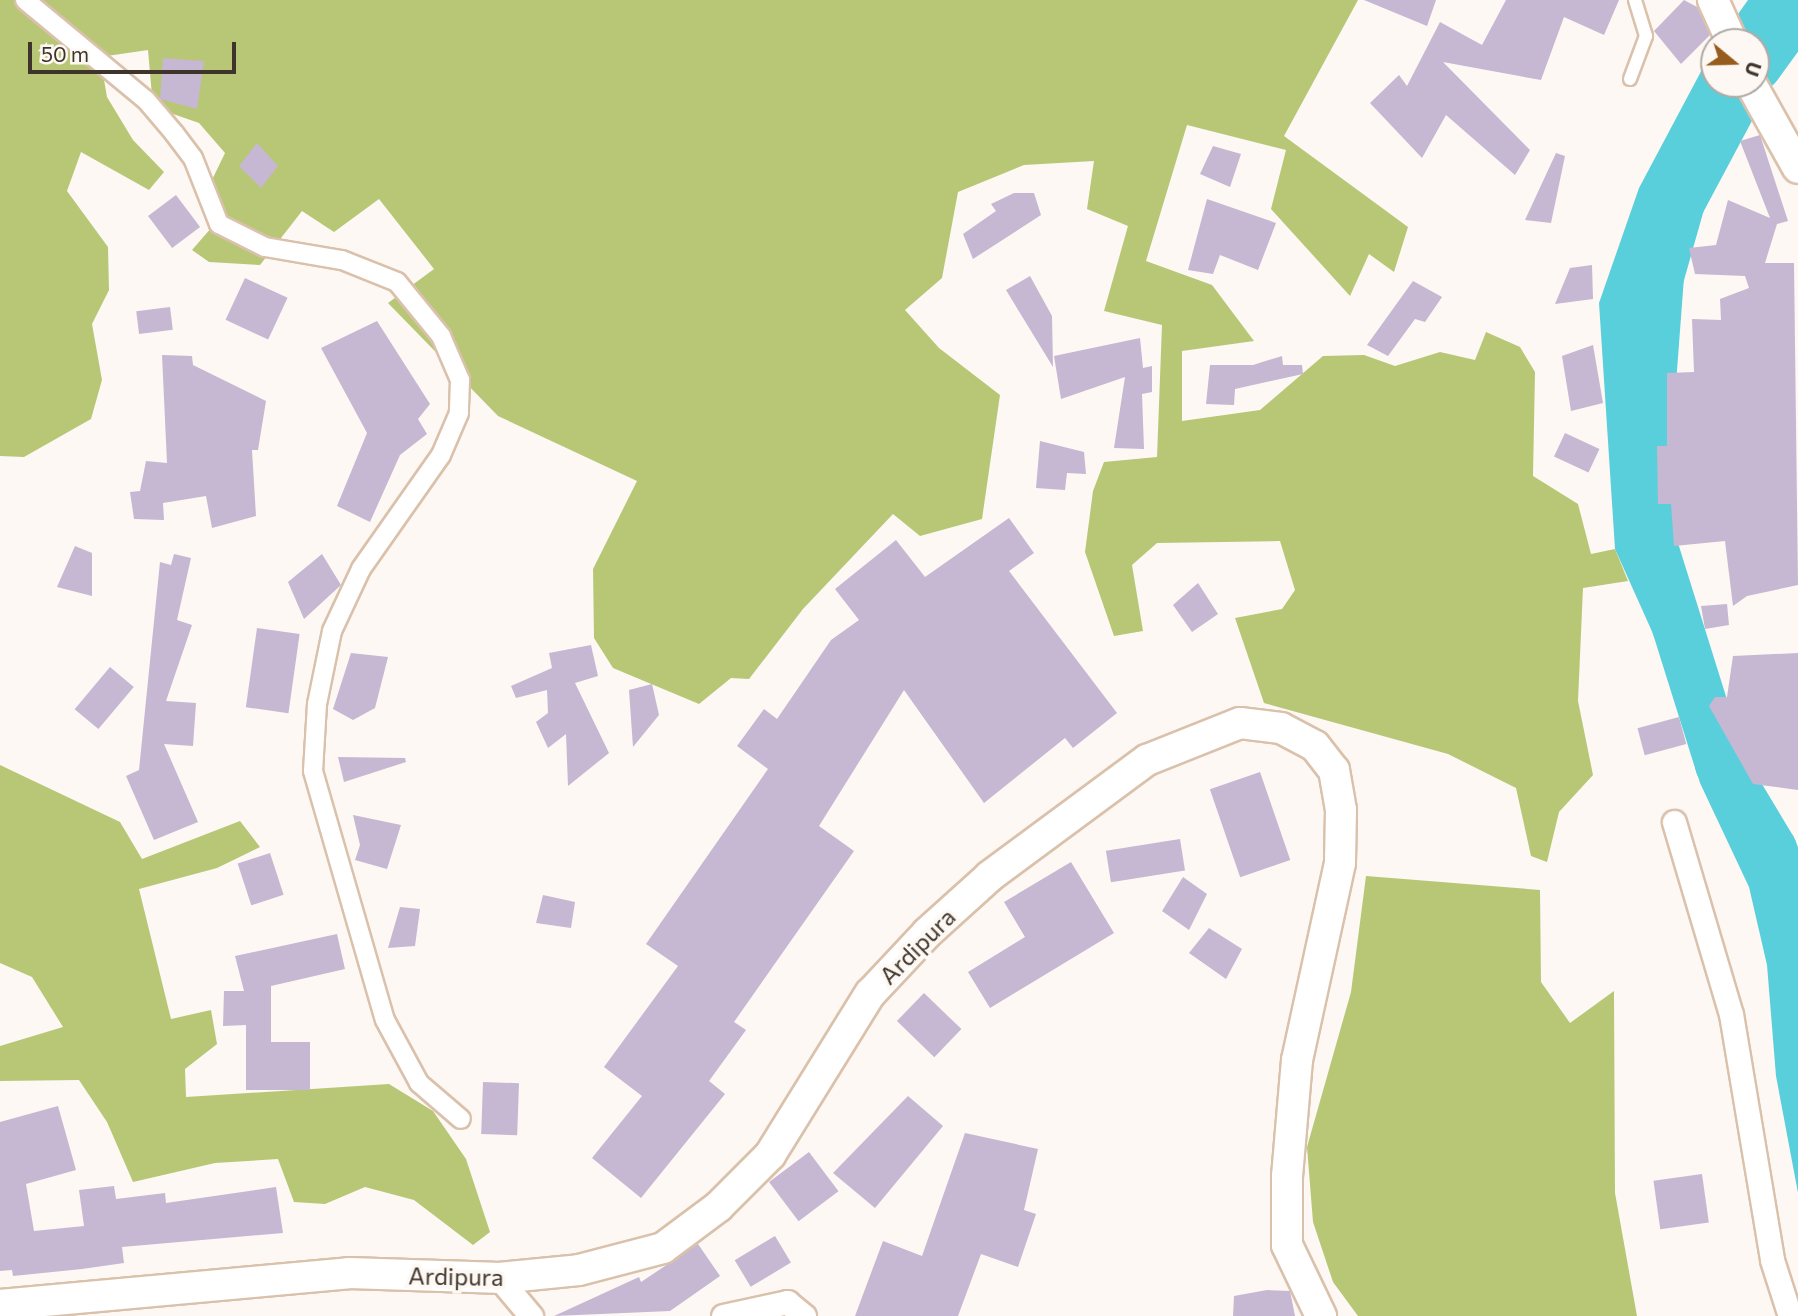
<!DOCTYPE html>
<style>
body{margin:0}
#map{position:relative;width:1798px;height:1316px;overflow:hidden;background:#fdf8f3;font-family:Commissioner,sans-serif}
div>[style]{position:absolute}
.forest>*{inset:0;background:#b7c776}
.water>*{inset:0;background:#5acfdc}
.river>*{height:51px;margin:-25.5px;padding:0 25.5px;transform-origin:25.5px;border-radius:25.5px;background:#5acfdc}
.building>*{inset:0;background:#c6b7d2;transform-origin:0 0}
.roads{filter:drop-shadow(2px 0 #dac1ab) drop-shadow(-2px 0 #dac1ab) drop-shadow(0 2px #dac1ab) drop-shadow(0 -2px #dac1ab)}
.service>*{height:12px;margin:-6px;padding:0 6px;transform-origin:6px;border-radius:6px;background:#fff}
.pedestrian>*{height:18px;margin:-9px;padding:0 9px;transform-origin:9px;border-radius:9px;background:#fff}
.minor>*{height:23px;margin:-11.5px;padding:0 11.5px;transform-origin:11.5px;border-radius:11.5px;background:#fff}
.tertiary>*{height:30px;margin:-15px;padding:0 15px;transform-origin:15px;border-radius:15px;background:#fff}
span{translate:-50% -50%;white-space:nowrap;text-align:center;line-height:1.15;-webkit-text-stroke:7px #fdf8f3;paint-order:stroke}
.street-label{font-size:24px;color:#3e342b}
.north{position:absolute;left:1700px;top:28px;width:70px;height:70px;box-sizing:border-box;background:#fdf8f3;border:2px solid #b1aaa3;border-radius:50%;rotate:109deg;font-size:19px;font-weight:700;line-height:28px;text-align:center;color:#3e342b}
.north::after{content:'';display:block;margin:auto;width:24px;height:32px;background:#985b1e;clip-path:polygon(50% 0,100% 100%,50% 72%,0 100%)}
.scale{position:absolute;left:28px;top:42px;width:208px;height:32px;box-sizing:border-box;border:4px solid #3e342b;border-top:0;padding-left:9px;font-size:21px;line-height:24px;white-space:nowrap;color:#3e342b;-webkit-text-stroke:5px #fdf8f3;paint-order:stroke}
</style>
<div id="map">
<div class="forest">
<i style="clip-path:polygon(0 0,1358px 0,1284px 136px,1408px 227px,1394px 272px,1369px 254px,1350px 296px,1271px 209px,1286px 150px,1187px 125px,1146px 261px,1212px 285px,1254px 341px,1182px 351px,1182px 421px,1260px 410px,1323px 356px,1364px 355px,1395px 366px,1440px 352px,1475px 360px,1486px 332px,1520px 347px,1535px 372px,1533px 476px,1578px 504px,1591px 554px,1615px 549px,1628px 581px,1583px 588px,1578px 701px,1593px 775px,1559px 812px,1547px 862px,1531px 856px,1516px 788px,1448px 754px,1264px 703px,1235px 618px,1282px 609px,1295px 590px,1280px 541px,1157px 543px,1132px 565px,1143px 631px,1114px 636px,1085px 552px,1093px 491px,1104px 462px,1157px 457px,1162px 325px,1104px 311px,1128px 226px,1087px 209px,1094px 161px,1024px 165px,958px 192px,942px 278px,905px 310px,939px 348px,1000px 395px,982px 519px,920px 536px,893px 514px,803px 609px,749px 679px,731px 678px,699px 704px,613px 668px,594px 638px,593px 569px,637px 481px,498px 416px,388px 303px,434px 269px,379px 199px,334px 232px,302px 211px,260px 265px,209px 262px,192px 250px,226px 211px,210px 184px,225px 153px,199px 123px,153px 107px,148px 50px,100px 57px,107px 97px,133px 140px,164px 172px,149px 190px,81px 152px,67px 191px,108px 247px,109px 290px,92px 324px,102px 380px,91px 419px,24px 457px,0 456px)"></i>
<i style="clip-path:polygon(0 765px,120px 822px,142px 859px,240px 821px,260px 847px,217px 868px,139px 889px,171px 1019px,211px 1010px,217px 1044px,185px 1069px,186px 1097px,389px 1084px,433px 1111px,466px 1159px,490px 1232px,473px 1245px,414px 1200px,365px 1187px,325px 1204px,294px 1202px,278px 1159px,215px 1163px,133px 1182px,107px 1122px,79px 1080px,0 1081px,0 1046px,63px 1027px,32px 977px,0 963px)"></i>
<i style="clip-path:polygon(1366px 876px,1540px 890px,1541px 982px,1570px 1023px,1614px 991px,1615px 1193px,1637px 1316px,1358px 1316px,1333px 1282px,1313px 1222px,1307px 1147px,1351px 992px)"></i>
</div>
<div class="water">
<i style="clip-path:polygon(1748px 0,1789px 0,1756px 43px,1718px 42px)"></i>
<i style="clip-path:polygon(1714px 47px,1714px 84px,1734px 84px,1666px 215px,1629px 359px,1631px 472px,1664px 623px,1721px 781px,1798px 938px,1798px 1193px,1776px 1076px,1767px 965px,1749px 887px,1700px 783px,1663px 656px,1615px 549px,1599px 303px,1639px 188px)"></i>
</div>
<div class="river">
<i style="left:1756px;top:65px;width:72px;rotate:-54.1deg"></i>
<i style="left:1742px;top:84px;width:134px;rotate:118.1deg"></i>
<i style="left:1679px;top:202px;width:77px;rotate:105.8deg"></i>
<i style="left:1658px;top:276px;width:133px;rotate:94.3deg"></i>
<i style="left:1648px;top:409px;width:128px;rotate:89.6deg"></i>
<i style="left:1649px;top:537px;width:238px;rotate:72.6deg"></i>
<i style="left:1720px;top:764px;width:99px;rotate:59deg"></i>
<i style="left:1771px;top:849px;width:74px;rotate:68.6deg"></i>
</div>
<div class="building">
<i style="clip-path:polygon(1364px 0,1436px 0,1427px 26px)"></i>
<i style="clip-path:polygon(1506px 0,1619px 0,1604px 35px,1564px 17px,1541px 80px,1443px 62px,1530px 150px,1515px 175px,1446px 115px,1422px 158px,1370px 103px,1399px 75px,1407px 86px,1440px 22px,1482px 45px)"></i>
<i style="clip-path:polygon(1684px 0,1697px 7px,1710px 35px,1681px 64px,1654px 31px)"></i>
<i style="clip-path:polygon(163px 58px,204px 61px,197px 109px,160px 99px)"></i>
<i style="clip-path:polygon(1760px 135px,1788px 221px,1777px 224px,1765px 263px,1794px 263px,1798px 585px,1747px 596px,1733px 606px,1725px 541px,1674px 546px,1671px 504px,1658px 504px,1657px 446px,1667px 446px,1667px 373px,1694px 372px,1692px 319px,1721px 320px,1720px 299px,1749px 288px,1745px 276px,1695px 274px,1689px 248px,1716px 245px,1728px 200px,1770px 218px,1740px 141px)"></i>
<i style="clip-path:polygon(257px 143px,278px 166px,261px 188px,239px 166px)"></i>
<i style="clip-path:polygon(1213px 146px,1241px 154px,1230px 187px,1200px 174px)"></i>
<i style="clip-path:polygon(1556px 153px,1565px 156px,1551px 223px,1525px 220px)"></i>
<i style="clip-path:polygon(1014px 193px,1034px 193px,1041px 215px,973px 259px,963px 234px,996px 211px,991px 204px)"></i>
<i style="left:176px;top:195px;width:40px;height:35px;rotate:53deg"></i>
<i style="clip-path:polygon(1207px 199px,1276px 223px,1258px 270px,1220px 255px,1213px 274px,1188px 270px)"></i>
<i style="clip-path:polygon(1592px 265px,1593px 299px,1555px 304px,1570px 268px)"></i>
<i style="clip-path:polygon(1030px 276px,1052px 316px,1053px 367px,1006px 290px)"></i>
<i style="left:245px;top:278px;width:47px;height:46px;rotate:25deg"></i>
<i style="clip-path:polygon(1413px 281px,1442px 297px,1425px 322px,1415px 319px,1388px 356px,1367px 345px)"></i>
<i style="left:170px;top:307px;width:23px;height:34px;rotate:83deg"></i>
<i style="clip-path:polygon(377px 321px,430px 404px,418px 419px,427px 434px,400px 455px,370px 522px,337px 506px,367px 433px,321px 348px)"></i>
<i style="clip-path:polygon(1140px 338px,1143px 368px,1152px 366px,1152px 392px,1142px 394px,1144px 449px,1114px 448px,1125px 377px,1061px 399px,1054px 356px)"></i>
<i style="clip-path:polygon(1593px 345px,1603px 403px,1571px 411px,1562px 356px)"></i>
<i style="clip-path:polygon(162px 355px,192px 356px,193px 365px,266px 401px,258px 450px,252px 450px,256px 516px,212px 528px,206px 496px,163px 503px,164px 520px,134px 519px,130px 492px,140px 491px,146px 461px,167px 463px)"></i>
<i style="clip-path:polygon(1282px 356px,1283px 365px,1302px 365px,1303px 374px,1235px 389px,1234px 405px,1206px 404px,1210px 365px,1253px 365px)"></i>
<i style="left:1565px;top:433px;width:38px;height:26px;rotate:25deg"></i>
<i style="clip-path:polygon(1040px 441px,1084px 452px,1086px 474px,1067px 473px,1065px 490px,1036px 488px)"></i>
<i style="clip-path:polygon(1009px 518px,1034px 553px,1009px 571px,1117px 713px,1073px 748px,1065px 738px,984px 803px,904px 690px,819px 826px,854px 851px,734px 1022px,746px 1030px,709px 1081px,725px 1094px,641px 1198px,592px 1158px,642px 1096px,604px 1067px,678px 966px,646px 944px,768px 769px,737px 746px,764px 709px,777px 719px,831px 640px,859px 620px,835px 589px,896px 540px,925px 577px)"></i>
<i style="clip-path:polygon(75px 546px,92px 553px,92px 596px,57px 587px)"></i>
<i style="clip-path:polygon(174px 554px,191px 558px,177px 620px,192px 625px,166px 701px,196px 703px,193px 746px,164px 744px,198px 822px,154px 840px,126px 776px,139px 770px,160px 562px,171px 565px)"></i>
<i style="clip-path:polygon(322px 554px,341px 585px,304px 619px,288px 582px)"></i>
<i style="clip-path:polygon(1198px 583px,1218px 614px,1192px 632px,1173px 605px)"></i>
<i style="clip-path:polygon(1727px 604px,1729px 625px,1705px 629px,1701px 606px)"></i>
<i style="left:257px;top:628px;width:43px;height:80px;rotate:8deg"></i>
<i style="clip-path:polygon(591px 645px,598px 676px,575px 683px,609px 753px,568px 786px,566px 734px,548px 748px,536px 722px,548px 713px,547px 690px,516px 698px,511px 686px,552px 668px,549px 653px)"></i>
<i style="clip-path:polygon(351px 653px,388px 657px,375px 708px,353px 720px,333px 709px)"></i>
<i style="clip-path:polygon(1798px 653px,1798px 790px,1753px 784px,1709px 706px,1715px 697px,1727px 697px,1733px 656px)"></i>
<i style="left:110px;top:667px;width:31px;height:55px;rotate:40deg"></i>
<i style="clip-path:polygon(652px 684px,659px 715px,633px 747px,629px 690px)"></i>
<i style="left:1679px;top:717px;width:28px;height:43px;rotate:75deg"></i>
<i style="clip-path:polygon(338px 757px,405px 758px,406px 762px,344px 782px)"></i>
<i style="left:1260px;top:772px;width:93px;height:53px;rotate:71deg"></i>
<i style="clip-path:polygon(353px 815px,401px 825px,387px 869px,355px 860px,360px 845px)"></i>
<i style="left:1180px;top:839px;width:32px;height:75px;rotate:81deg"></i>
<i style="left:270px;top:853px;width:44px;height:34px;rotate:72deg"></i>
<i style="clip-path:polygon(1071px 862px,1114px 933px,990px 1008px,968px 972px,1025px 937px,1004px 902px)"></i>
<i style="clip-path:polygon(1183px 877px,1207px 894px,1189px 930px,1162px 911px)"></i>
<i style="clip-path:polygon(543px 895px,575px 902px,571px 928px,536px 923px)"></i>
<i style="clip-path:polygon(400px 907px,420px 909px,415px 946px,388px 948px)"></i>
<i style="clip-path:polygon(1209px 928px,1242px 949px,1226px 979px,1189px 953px)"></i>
<i style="clip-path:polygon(337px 934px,345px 969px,271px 986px,271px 1042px,310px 1042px,310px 1090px,246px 1090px,246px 1025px,223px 1026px,224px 991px,244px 991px,235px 956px)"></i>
<i style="left:924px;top:993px;width:52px;height:39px;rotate:44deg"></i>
<i style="left:483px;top:1082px;width:36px;height:52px;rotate:2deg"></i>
<i style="clip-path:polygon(908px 1096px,943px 1126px,875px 1208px,833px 1173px)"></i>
<i style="clip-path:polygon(58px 1106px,76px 1170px,26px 1184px,34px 1231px,84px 1226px,79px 1190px,114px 1186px,116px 1199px,165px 1193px,166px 1203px,276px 1187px,283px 1233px,122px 1247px,124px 1263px,82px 1269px,13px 1276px,12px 1270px,0 1271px,0 1122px)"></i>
<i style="clip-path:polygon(965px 1133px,1038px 1149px,1024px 1210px,1036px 1214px,1018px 1267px,981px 1254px,958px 1316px,855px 1316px,883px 1241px,922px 1256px)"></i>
<i style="left:809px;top:1152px;width:49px;height:50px;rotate:53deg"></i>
<i style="left:1702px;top:1174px;width:49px;height:49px;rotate:82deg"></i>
<i style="left:775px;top:1236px;width:31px;height:47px;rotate:59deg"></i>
<i style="clip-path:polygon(698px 1244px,720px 1276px,670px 1311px,554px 1316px,639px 1277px,641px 1282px)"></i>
<i style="clip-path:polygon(1267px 1290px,1290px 1291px,1295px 1316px,1233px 1316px,1234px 1296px)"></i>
</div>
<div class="roads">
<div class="service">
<i style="left:1630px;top:79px;width:46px;rotate:-69.6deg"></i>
<i style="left:1646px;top:36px;width:38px;rotate:-107deg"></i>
</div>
<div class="pedestrian">
<i style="left:25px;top:0;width:157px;rotate:39.6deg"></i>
<i style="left:146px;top:100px;width:43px;rotate:49.7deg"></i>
<i style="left:174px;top:133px;width:31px;rotate:53deg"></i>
<i style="left:193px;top:158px;width:71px;rotate:68.5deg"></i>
<i style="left:219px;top:224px;width:51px;rotate:26.6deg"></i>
<i style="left:265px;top:247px;width:78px;rotate:9.6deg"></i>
<i style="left:342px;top:260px;width:59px;rotate:21.8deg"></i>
<i style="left:397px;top:282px;width:70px;rotate:50.8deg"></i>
<i style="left:441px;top:336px;width:48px;rotate:66.6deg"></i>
<i style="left:460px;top:380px;width:33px;rotate:92deg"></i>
<i style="left:459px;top:413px;width:46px;rotate:113.2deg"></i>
<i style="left:441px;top:455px;width:139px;rotate:125.1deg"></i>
<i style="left:361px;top:569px;width:68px;rotate:115.1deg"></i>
<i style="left:332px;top:631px;width:75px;rotate:101.6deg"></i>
<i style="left:317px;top:704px;width:67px;rotate:93.4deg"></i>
<i style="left:313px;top:771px;width:259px;rotate:73.9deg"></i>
<i style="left:385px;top:1020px;width:72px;rotate:61.6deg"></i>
<i style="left:419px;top:1083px;width:55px;rotate:40.6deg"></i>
</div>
<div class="minor">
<i style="left:1674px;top:822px;width:200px;rotate:73.5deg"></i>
<i style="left:1731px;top:1014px;width:249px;rotate:80.5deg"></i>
<i style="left:1772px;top:1260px;width:59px;rotate:72.2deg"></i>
<i style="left:499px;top:1278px;width:50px;rotate:49.9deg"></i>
<i style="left:723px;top:1316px;width:66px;rotate:-12.3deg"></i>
<i style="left:787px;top:1302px;width:22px;rotate:39deg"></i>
</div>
<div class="tertiary">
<i style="left:1713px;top:0;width:46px;rotate:65.7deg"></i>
<i style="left:1751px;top:84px;width:96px;rotate:60.8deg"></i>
<i style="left:0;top:1305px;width:350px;rotate:-5.2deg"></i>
<i style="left:349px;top:1273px;width:150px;rotate:1.9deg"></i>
<i style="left:499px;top:1278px;width:80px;rotate:-5.7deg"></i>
<i style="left:579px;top:1270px;width:87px;rotate:-14.7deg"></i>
<i style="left:663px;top:1248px;width:69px;rotate:-36.7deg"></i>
<i style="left:718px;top:1207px;width:74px;rotate:-45deg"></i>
<i style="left:770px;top:1155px;width:190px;rotate:-58.2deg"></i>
<i style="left:870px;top:994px;width:83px;rotate:-46.9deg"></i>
<i style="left:927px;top:933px;width:85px;rotate:-42.1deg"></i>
<i style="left:990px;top:876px;width:195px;rotate:-36.5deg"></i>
<i style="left:1147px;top:760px;width:100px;rotate:-21.7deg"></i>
<i style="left:1240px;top:723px;width:41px;rotate:7deg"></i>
<i style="left:1281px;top:728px;width:38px;rotate:28deg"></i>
<i style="left:1315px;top:746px;width:31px;rotate:52deg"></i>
<i style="left:1334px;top:770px;width:41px;rotate:80.1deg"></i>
<i style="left:1341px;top:810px;width:53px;rotate:91.1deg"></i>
<i style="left:1340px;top:863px;width:202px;rotate:102.3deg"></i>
<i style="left:1297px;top:1060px;width:116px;rotate:94.9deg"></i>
<i style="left:1287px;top:1176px;width:69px;rotate:90deg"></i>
<i style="left:1287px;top:1245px;width:79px;rotate:64.4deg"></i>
</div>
</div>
<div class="street-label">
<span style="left:917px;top:946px;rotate:-45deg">Ardipura</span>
<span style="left:456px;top:1276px;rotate:1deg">Ardipura</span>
</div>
<div class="north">U</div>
<div class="scale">50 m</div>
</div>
